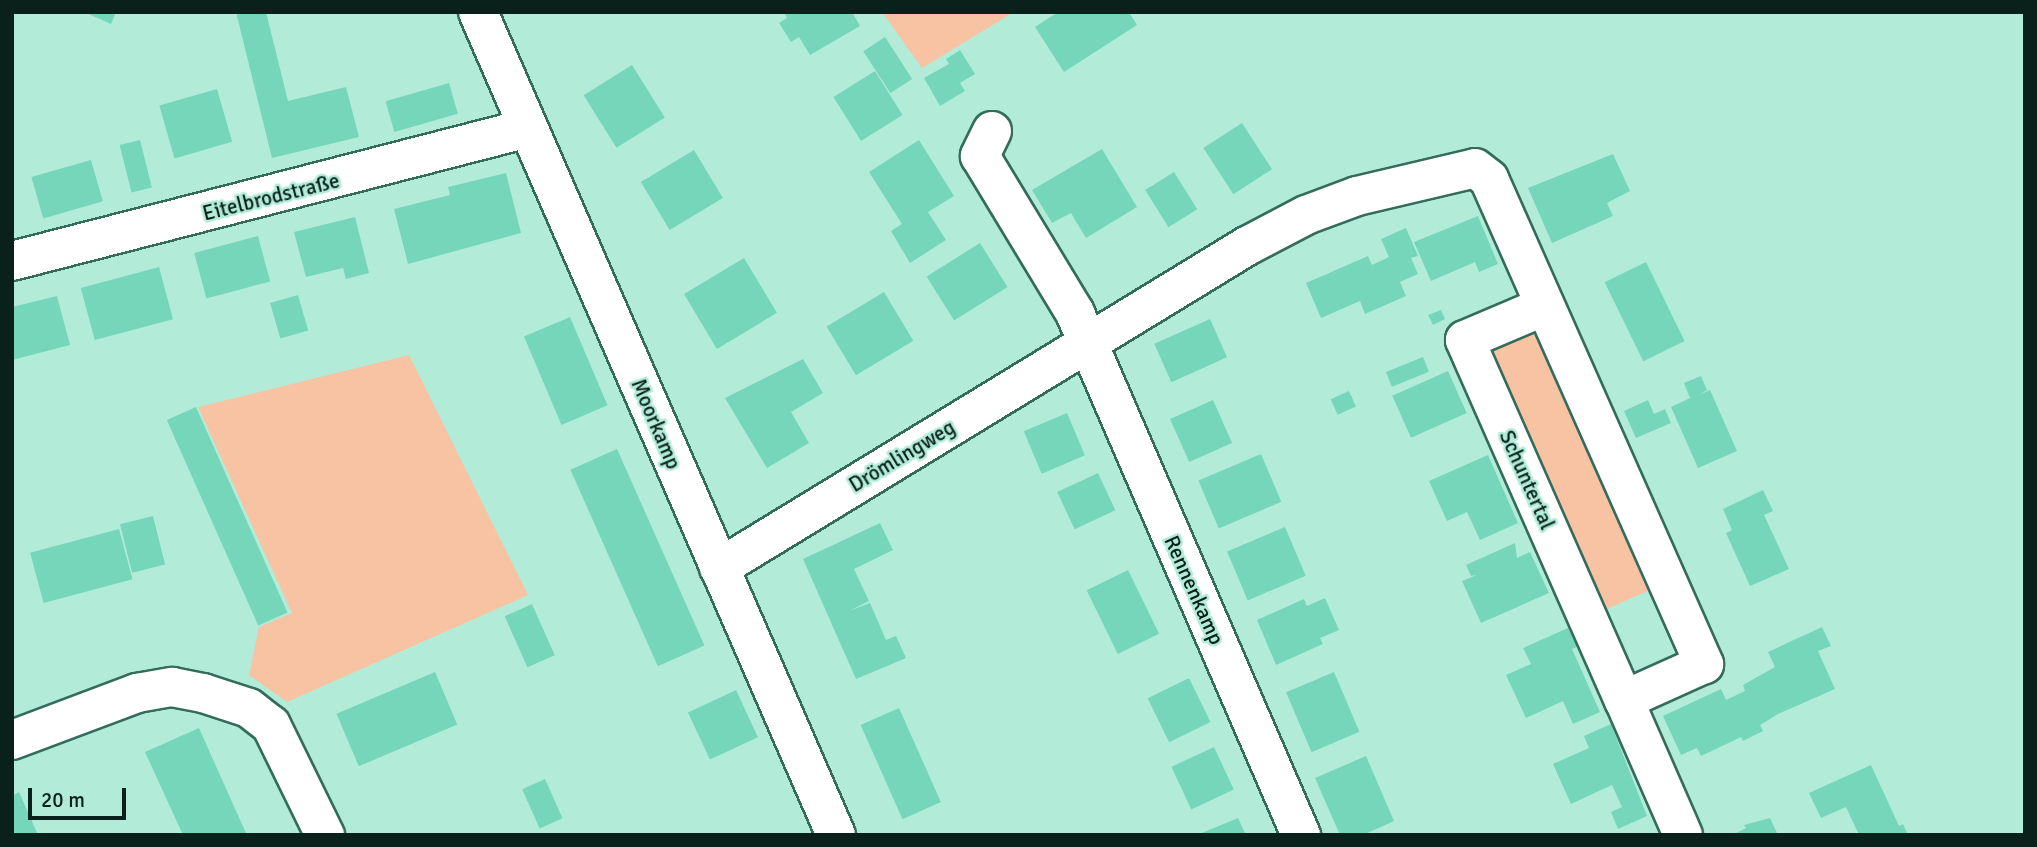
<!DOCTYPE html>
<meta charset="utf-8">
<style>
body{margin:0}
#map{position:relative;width:2037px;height:847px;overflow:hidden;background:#b2ecd9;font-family:Signika,sans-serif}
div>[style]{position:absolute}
.green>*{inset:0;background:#f8c3a2;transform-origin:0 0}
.building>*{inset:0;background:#75d6ba;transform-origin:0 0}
.roads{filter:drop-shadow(2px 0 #346c5c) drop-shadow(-2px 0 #346c5c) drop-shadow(0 2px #346c5c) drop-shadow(0 -2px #346c5c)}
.minor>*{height:38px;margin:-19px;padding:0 19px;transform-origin:19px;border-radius:19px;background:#fff}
span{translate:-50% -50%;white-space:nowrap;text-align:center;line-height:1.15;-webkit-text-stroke:5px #b2ecd9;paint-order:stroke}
.street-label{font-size:21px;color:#0a211b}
.frame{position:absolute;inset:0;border:14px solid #0a211b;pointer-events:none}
.scale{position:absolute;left:28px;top:788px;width:98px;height:32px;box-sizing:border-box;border:4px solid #0a211b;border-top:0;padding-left:9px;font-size:21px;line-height:24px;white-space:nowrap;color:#0a211b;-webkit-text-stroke:5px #b2ecd9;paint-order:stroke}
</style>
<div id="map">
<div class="green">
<i style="clip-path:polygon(882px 12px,1014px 12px,922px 68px)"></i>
<i style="left:1545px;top:306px;width:302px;height:87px;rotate:66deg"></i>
<i style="clip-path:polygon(409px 355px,528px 595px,287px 702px,249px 675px,259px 627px,292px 613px,198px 407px)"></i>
</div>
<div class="building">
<i style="clip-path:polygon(84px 12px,116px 12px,111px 24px)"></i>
<i style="clip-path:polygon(236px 12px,266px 12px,288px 101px,346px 87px,359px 137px,272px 158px)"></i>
<i style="clip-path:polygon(784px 12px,852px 12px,860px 26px,810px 55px,799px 37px,791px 42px,779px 23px,787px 18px)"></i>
<i style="clip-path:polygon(1058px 12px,1129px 12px,1137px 25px,1064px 72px,1035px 27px)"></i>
<i style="left:885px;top:37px;width:50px;height:26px;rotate:57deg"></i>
<i style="clip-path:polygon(960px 50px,975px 74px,960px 83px,965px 91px,940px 106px,924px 78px,949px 64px,946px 59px)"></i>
<i style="left:632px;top:65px;width:62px;height:57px;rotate:58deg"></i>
<i style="left:875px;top:71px;width:52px;height:49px;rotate:58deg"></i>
<i style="left:449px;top:83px;width:32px;height:66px;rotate:74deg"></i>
<i style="left:217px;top:89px;width:55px;height:60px;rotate:74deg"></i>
<i style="left:1242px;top:123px;width:55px;height:46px;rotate:57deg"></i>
<i style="left:140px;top:140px;width:49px;height:21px;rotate:76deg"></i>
<i style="clip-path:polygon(919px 140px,954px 196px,928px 212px,946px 240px,910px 263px,891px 231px,902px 224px,869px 172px)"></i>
<i style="clip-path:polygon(1102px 149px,1137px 207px,1086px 238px,1071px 213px,1052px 223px,1032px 190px)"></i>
<i style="left:694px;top:150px;width:56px;height:62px;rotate:59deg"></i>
<i style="clip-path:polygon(1613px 154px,1630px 191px,1607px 203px,1613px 216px,1552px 243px,1528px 188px)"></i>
<i style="left:91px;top:160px;width:43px;height:62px;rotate:74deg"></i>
<i style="left:1174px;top:172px;width:44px;height:34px;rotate:58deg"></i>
<i style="clip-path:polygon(506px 173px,521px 233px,408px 264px,394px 209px,450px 195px,448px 187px)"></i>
<i style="clip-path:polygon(1478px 216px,1498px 264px,1479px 272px,1475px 262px,1431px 281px,1414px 242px)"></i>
<i style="clip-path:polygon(355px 217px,369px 273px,346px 279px,343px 268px,306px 277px,294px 232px)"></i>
<i style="clip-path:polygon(1406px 228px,1418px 256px,1411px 258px,1418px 274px,1400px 282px,1406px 296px,1365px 314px,1360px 301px,1321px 318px,1306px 283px,1368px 256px,1372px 265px,1389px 257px,1381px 239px)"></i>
<i style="left:258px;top:236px;width:47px;height:66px;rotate:75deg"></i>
<i style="left:980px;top:243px;width:52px;height:63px;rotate:58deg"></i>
<i style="left:744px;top:258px;width:64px;height:70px;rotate:59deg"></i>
<i style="left:1646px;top:262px;width:88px;height:46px;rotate:64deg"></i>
<i style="left:159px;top:267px;width:54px;height:81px;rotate:75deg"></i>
<i style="left:884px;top:292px;width:57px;height:67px;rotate:59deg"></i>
<i style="left:298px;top:295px;width:37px;height:29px;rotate:74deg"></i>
<i style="clip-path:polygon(57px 296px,70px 345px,12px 360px,12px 307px)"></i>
<i style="clip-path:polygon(1441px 310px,1445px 319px,1433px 325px,1428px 315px)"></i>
<i style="left:570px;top:317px;width:96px;height:50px;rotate:67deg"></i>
<i style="left:1210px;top:319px;width:42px;height:61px;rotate:66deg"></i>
<i style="left:1423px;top:357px;width:16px;height:40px;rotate:68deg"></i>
<i style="clip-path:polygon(803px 359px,823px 393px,791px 412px,809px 443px,767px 468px,725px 398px)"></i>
<i style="left:1448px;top:371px;width:46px;height:61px;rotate:66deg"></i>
<i style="clip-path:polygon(1701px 376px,1707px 390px,1699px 395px,1710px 390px,1737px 451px,1698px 468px,1671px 407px,1690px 398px,1684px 383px)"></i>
<i style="left:1349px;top:391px;width:17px;height:20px;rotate:66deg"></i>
<i style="left:1213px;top:400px;width:47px;height:47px;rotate:66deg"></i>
<i style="clip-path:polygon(1648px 400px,1654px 414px,1665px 409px,1671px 423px,1636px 438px,1624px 411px)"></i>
<i style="left:196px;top:407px;width:225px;height:32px;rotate:66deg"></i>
<i style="left:1067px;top:413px;width:46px;height:47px;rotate:67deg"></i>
<i style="left:617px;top:449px;width:215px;height:51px;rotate:66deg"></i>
<i style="left:1261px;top:454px;width:52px;height:68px;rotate:67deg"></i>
<i style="clip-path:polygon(1488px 455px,1518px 523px,1480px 540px,1467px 512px,1447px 521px,1429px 481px)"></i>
<i style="left:1098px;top:473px;width:41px;height:45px;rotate:65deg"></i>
<i style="clip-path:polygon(1763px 490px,1773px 511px,1764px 515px,1789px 569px,1750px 586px,1726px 533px,1732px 530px,1723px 509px)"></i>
<i style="left:153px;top:516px;width:50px;height:34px;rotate:76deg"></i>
<i style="clip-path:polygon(880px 523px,893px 550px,854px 569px,869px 601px,849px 611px,870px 603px,886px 640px,896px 636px,906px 658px,856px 679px,803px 559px)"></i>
<i style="left:1285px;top:527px;width:53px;height:63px;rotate:67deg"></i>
<i style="left:119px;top:529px;width:52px;height:92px;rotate:75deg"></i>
<i style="clip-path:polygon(1515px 543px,1517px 558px,1530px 552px,1549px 593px,1481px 623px,1462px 581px,1477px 575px,1471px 576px,1466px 565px)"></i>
<i style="left:1128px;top:570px;width:71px;height:46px;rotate:64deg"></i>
<i style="clip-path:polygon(1325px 598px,1339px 630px,1320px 638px,1323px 644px,1276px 665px,1257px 620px,1304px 599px,1307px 606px)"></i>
<i style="left:532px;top:604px;width:56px;height:30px;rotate:66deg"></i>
<i style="clip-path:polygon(1822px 627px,1831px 646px,1818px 651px,1835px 689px,1778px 714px,1760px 725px,1763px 731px,1743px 741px,1741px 737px,1701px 756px,1697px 748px,1681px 755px,1663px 716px,1721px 689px,1726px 700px,1745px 691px,1743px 685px,1775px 667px,1768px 652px)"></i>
<i style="clip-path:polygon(1568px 628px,1577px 647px,1572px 649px,1600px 712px,1573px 724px,1563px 701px,1526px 718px,1506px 675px,1531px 664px,1523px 648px)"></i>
<i style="left:435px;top:672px;width:57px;height:107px;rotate:67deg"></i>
<i style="left:1334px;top:672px;width:65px;height:52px;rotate:67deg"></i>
<i style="left:1189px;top:678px;width:49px;height:46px;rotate:64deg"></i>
<i style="left:736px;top:690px;width:52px;height:53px;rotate:65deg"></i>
<i style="left:899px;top:708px;width:103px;height:42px;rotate:66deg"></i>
<i style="clip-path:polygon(1611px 724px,1647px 816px,1618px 829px,1611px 812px,1622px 807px,1612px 785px,1571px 804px,1553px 764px,1589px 748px,1584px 736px)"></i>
<i style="clip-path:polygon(199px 728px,236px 811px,247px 835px,183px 835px,145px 752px)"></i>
<i style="left:1214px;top:747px;width:47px;height:47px;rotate:65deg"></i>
<i style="clip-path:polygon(1366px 756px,1394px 821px,1363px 835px,1340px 835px,1315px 778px)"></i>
<i style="clip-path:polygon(1871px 765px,1899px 826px,1903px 824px,1908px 835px,1859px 835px,1846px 807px,1821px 818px,1809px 793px)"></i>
<i style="left:545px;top:779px;width:43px;height:25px;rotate:66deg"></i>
<i style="clip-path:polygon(19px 792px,38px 835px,12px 835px,12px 796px)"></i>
<i style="clip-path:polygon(1238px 818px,1246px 835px,1197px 835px)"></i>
<i style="clip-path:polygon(1770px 818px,1778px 835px,1732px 835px,1746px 828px,1744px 825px)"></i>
</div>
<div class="roads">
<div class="minor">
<i style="left:478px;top:12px;width:897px;rotate:66.49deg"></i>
<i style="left:992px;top:131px;width:28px;rotate:116deg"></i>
<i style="left:980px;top:156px;width:184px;rotate:58.8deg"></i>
<i style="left:1075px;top:313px;width:569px;rotate:66.59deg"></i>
<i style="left:12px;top:261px;width:533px;rotate:-14.45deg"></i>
<i style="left:1545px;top:306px;width:87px;rotate:157deg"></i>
<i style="left:1465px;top:340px;width:394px;rotate:66.2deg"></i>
<i style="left:719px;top:568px;width:618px;rotate:-31.38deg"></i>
<i style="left:1247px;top:246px;width:67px;rotate:-27.7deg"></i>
<i style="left:1306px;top:215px;width:54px;rotate:-20.4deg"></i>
<i style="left:1357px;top:196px;width:121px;rotate:-13.3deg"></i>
<i style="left:1475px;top:168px;width:18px;rotate:38deg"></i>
<i style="left:1489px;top:179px;width:531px;rotate:66.09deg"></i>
<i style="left:1704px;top:664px;width:88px;rotate:155.8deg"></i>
<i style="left:1624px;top:700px;width:147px;rotate:66.4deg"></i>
<i style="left:12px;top:740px;width:134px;rotate:-20.6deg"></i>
<i style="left:137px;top:693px;width:36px;rotate:-10deg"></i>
<i style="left:172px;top:687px;width:32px;rotate:11deg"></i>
<i style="left:203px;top:693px;width:48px;rotate:18.1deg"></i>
<i style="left:249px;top:708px;width:28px;rotate:38deg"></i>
<i style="left:271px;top:725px;width:123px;rotate:63.9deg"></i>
</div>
</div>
<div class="street-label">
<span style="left:271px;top:197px;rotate:-14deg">Eitelbrodstraße</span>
<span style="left:656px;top:424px;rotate:67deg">Moorkamp</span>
<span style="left:902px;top:456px;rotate:-31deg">Drömlingweg</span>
<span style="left:1527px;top:480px;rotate:66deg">Schuntertal</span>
<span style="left:1194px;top:590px;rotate:66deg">Rennenkamp</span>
</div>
<div class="frame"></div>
<div class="scale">20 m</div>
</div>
